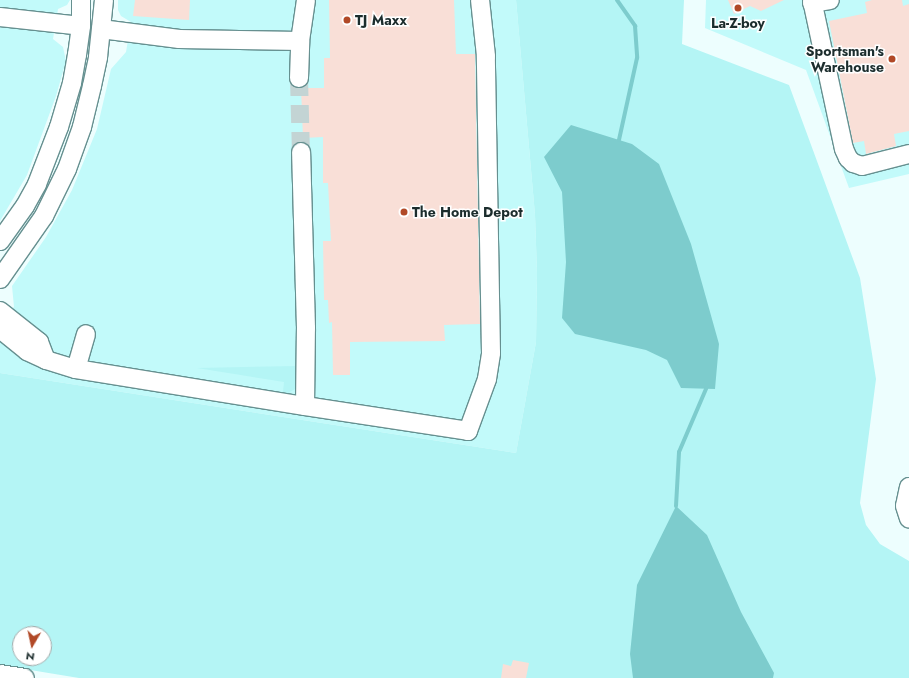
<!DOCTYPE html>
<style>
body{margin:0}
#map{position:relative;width:909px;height:678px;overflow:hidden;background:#edfefe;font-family:Jost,sans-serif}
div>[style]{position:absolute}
.built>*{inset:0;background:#c2fafa}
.green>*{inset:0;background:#b4f5f5}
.water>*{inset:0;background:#7dcccd}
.stream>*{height:4px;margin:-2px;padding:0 2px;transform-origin:2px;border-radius:2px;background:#7dcccd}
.building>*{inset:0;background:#f9dfd7}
.minor-tunnel>*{height:18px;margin-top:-9px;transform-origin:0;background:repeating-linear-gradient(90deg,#c3d4d4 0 18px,transparent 0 27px)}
.roads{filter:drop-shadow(1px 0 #669090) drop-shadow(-1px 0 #669090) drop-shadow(0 1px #669090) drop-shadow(0 -1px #669090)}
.minor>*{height:18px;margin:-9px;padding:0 9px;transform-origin:9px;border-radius:9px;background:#fff}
.dots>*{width:11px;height:11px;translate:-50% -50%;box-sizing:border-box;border:2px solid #fff;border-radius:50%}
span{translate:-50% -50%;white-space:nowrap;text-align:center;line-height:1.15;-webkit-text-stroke:3px #fff;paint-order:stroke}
.poi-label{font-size:14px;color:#1c2d2d;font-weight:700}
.left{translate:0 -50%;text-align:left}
.right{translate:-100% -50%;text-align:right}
.north{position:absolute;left:12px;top:626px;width:40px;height:40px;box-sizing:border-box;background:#fff;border:1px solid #a4abab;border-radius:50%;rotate:189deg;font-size:11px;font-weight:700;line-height:16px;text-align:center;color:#1c2d2d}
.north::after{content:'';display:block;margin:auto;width:14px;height:18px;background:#b14927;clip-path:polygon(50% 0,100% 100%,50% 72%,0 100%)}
</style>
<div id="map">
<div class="built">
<i style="clip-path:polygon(0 0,70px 0,67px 5px,58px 9px,53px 39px,63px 47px,66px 61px,56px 96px,27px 175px,0 221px)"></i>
<i style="clip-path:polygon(118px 0,516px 0,535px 215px,537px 273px,536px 342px,516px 453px,0 373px,0 319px,14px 307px,12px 286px,46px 237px,72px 190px,97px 129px,111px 69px,126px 52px,131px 22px,121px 16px,118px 10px)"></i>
<i style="clip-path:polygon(706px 0,909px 0,909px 174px,849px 188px,806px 70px,705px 28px)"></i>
</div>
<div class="green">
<i style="clip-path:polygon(evenodd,516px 0,684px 0,682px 44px,789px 85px,860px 278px,876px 379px,860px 503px,866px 525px,880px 544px,909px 561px,909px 678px,79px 678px,0 665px,0 373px,516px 453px,536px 342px,537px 273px,535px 215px,516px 0,20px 634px,44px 634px,44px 658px,20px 658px,20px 634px)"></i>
<i style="clip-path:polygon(298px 366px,297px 388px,288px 393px,283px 392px,284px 382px,197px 368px)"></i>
</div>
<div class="water">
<i style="clip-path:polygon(571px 125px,632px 144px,659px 164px,691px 244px,719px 344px,715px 389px,681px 388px,667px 360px,646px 350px,575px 334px,562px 318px,566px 262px,562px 192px,544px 157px)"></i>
<i style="clip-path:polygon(676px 506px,707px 535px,741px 612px,774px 673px,773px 678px,633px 678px,630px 654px,637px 585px)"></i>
</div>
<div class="stream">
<i style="left:617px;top:0;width:32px;rotate:55deg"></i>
<i style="left:635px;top:26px;width:32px;rotate:86deg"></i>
<i style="left:637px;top:58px;width:84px;rotate:102.4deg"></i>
<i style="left:676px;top:506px;width:54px;rotate:-86.8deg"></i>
<i style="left:679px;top:452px;width:69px;rotate:-66.8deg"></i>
</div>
<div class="building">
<i style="clip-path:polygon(135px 0,190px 0,189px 20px,133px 16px)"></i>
<i style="clip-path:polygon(329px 0,454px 0,456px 54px,475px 54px,475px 56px,480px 324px,444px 325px,445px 341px,350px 342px,350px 375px,333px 375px,332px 322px,329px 323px,328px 300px,324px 300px,323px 241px,331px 241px,328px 183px,323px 183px,323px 137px,303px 138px,301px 88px,324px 88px,324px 58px,330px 58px)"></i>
<i style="clip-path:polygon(728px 0,784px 0,761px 11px,750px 6px,734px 14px)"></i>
<i style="clip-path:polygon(872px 0,902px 0,903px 6px,909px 4px,909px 131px,894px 134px,896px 146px,866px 154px,864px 141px,853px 143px,829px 21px,867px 13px,865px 2px)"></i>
<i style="clip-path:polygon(513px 660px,529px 663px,526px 678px,501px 678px,503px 664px,511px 666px)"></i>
</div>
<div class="minor-tunnel">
<i style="left:299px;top:78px;width:74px;rotate:88.5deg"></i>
</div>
<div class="roads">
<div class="minor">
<i style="left:812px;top:0;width:152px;rotate:77.9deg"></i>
<i style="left:844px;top:149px;width:10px;rotate:66deg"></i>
<i style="left:848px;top:158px;width:7px;rotate:45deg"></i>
<i style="left:853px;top:163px;width:9px;rotate:18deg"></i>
<i style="left:862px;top:166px;width:49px;rotate:-14.3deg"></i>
<i style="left:812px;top:3px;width:18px;rotate:-9deg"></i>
<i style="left:0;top:17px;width:81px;rotate:6.3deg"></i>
<i style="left:101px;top:29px;width:79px;rotate:7.3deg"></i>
<i style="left:179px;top:39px;width:121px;rotate:0.9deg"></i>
<i style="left:299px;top:78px;width:37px;rotate:-88deg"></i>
<i style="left:300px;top:41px;width:41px;rotate:-81.7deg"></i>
<i style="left:0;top:241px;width:43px;rotate:-54.5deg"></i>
<i style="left:25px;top:206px;width:25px;rotate:-61deg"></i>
<i style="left:37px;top:184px;width:61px;rotate:-68.9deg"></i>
<i style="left:59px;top:127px;width:46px;rotate:-73.5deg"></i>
<i style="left:72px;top:83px;width:28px;rotate:-80deg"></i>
<i style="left:77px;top:55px;width:29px;rotate:-82deg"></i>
<i style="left:81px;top:26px;width:26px;rotate:-90deg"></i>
<i style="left:0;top:279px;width:77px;rotate:-55.1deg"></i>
<i style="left:44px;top:216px;width:52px;rotate:-63.9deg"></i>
<i style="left:67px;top:169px;width:45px;rotate:-70.3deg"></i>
<i style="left:82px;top:127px;width:42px;rotate:-76.3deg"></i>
<i style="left:92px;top:86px;width:30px;rotate:-78deg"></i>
<i style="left:98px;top:57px;width:57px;rotate:-84deg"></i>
<i style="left:0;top:311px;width:50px;rotate:38.5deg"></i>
<i style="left:39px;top:342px;width:19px;rotate:69deg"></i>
<i style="left:0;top:329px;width:35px;rotate:39deg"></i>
<i style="left:27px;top:351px;width:21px;rotate:25deg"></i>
<i style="left:46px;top:360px;width:31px;rotate:17deg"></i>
<i style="left:76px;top:369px;width:232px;rotate:9.2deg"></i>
<i style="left:305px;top:406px;width:78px;rotate:-89.3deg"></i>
<i style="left:306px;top:328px;width:176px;rotate:-91.6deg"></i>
<i style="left:76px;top:369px;width:36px;rotate:-74deg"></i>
<i style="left:305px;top:406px;width:165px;rotate:8.7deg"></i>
<i style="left:468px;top:431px;width:55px;rotate:-69.9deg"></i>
<i style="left:487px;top:379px;width:26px;rotate:-81deg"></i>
<i style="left:491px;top:353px;width:297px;rotate:-91deg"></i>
<i style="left:486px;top:56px;width:56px;rotate:-96.1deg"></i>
<i style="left:909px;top:487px;width:19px;rotate:102deg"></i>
<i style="left:905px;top:506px;width:13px;rotate:72deg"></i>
<i style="left:0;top:674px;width:25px;rotate:9deg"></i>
</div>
</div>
<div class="dots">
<i style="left:738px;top:8px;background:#b14927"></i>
<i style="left:347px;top:20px;background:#b14927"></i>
<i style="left:892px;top:59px;background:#b14927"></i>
<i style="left:404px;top:212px;background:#b14927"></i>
</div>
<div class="poi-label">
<span class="left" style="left:355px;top:20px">TJ Maxx</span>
<span style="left:738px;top:23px">La-Z-boy</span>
<span class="right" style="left:884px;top:59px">Sportsman's<br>Warehouse</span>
<span class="left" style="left:412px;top:212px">The Home Depot</span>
</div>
<div class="north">N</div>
</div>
